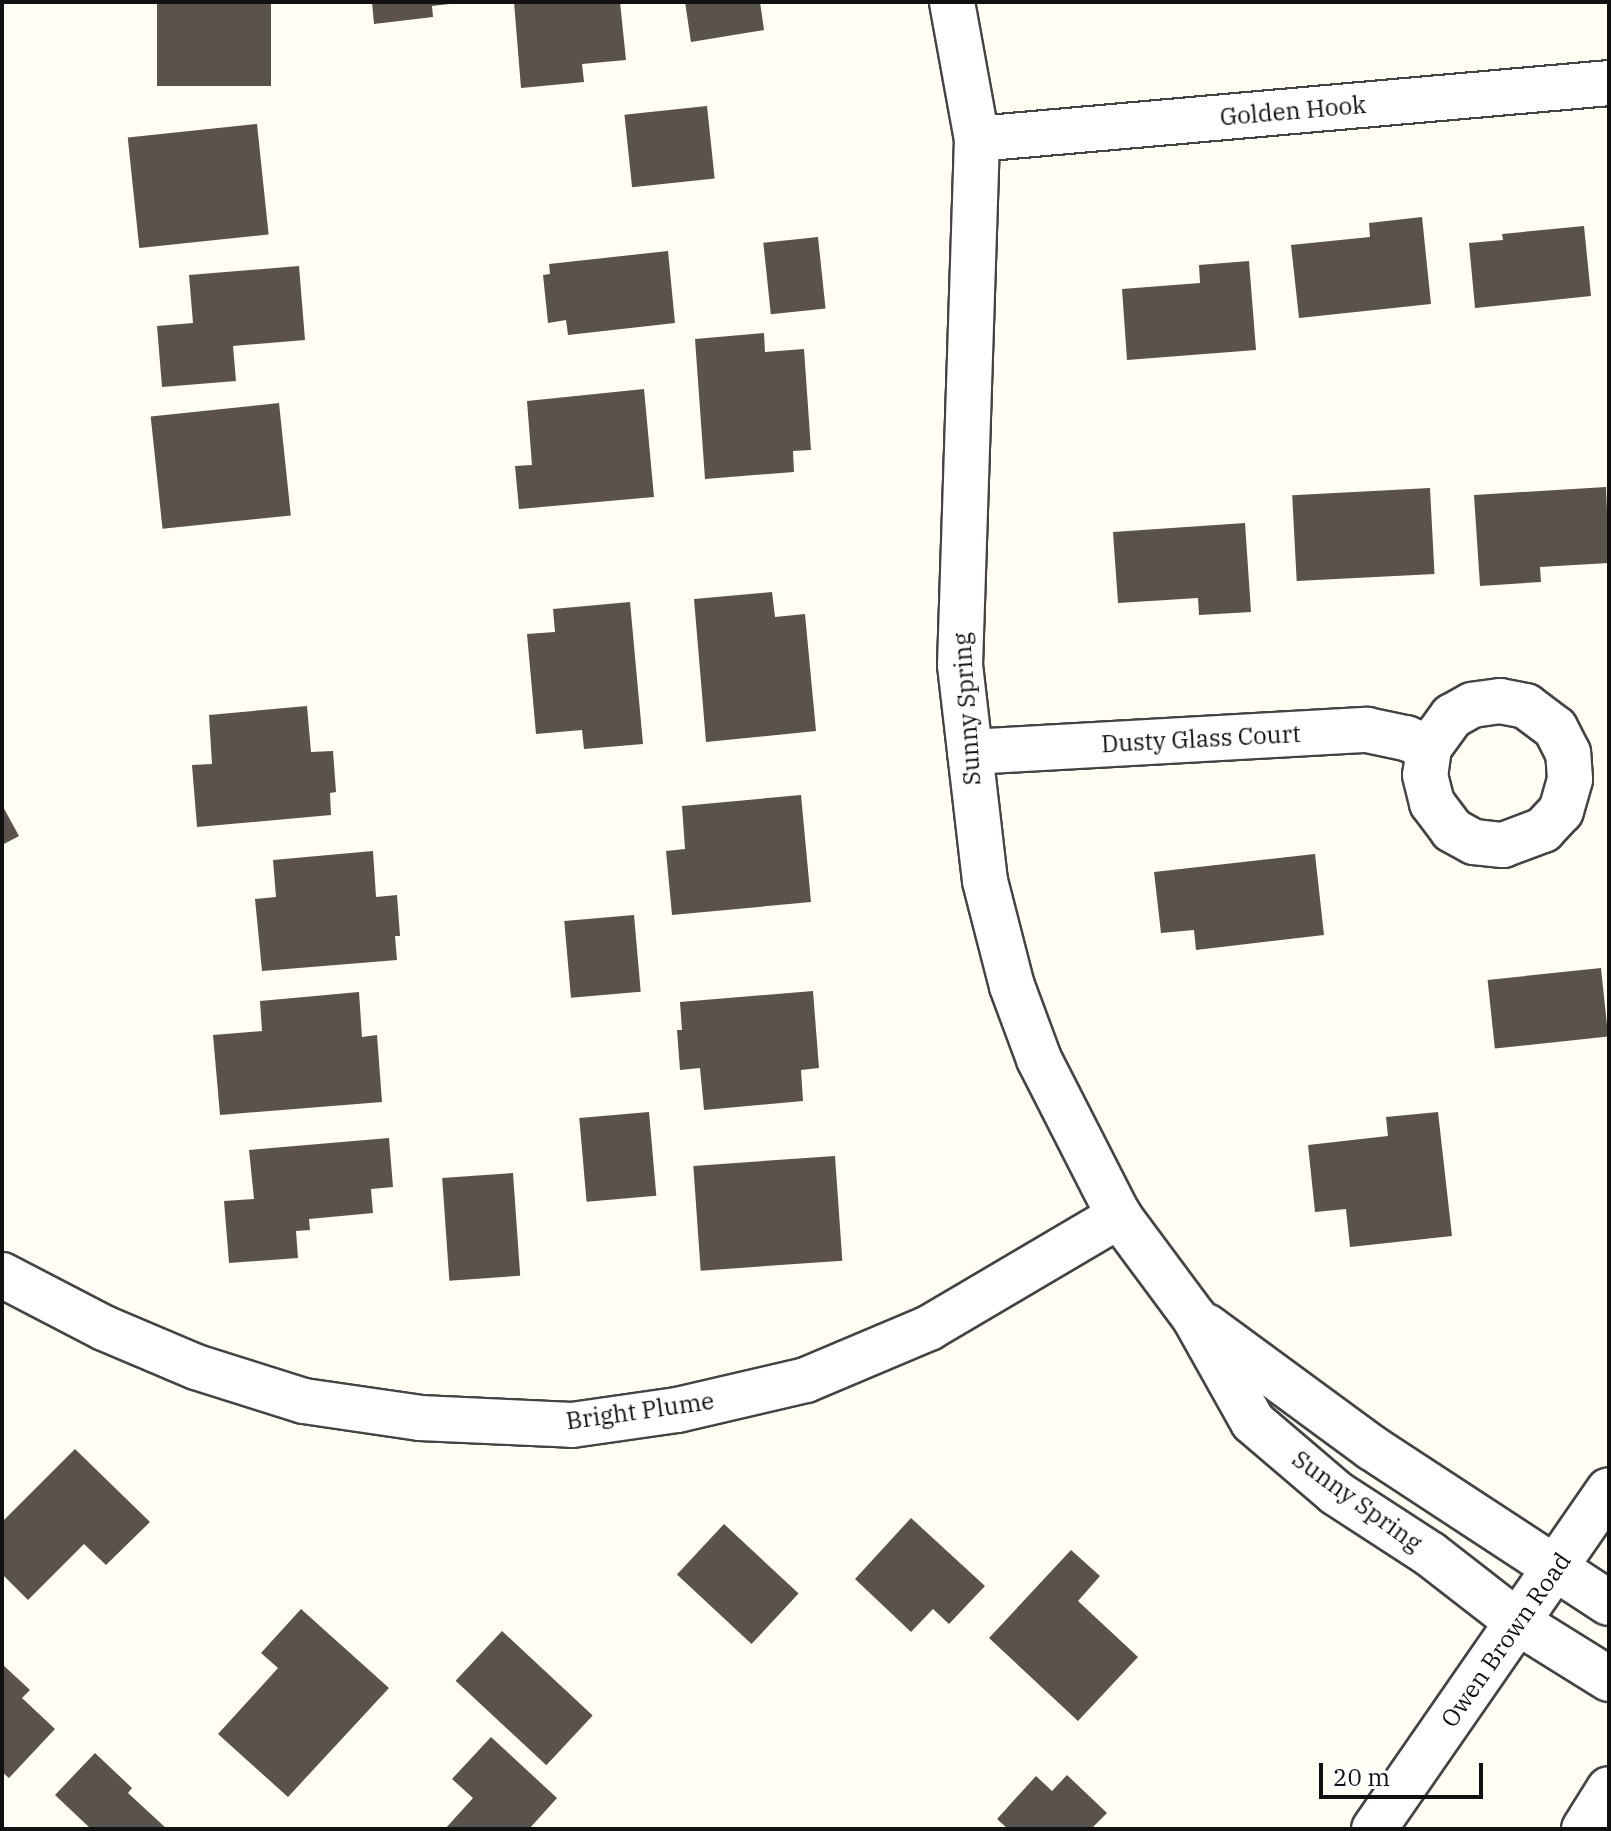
<!DOCTYPE html>
<style>
body{margin:0}
#map{position:relative;width:1611px;height:1831px;overflow:hidden;background:#fffdf4;font-family:"IBM Plex Serif",serif}
div>[style]{position:absolute}
.building>*{inset:0;background:#5a524c;transform-origin:0 0}
.roads{filter:drop-shadow(2px 0 #444) drop-shadow(-2px 0 #444) drop-shadow(0 2px #444) drop-shadow(0 -2px #444)}
.minor>*{height:44px;margin:-22px;padding:0 22px;transform-origin:22px;border-radius:22px;background:#fff}
.tertiary>*{height:44px;margin:-22px;padding:0 22px;transform-origin:22px;border-radius:22px;background:#fff}
span{translate:-50% -50%;white-space:nowrap;text-align:center;line-height:1.15;-webkit-text-stroke:8px #fff;paint-order:stroke}
.street-label{font-size:24px;color:#111}
.frame{position:absolute;inset:0;border:4px solid #111;pointer-events:none}
.scale{position:absolute;left:1319px;top:1763px;width:164px;height:36px;box-sizing:border-box;border:4px solid #111;border-top:0;padding-left:10px;font-size:24px;line-height:28px;white-space:nowrap;color:#111;-webkit-text-stroke:6px #fff;paint-order:stroke}
</style>
<div id="map">
<div class="building">
<i style="left:157px;top:2px;width:114px;height:84px"></i>
<i style="clip-path:polygon(372px 2px,450px 2px,450px 4px,432px 6px,433px 17px,374px 24px)"></i>
<i style="clip-path:polygon(514px 2px,620px 2px,626px 60px,582px 64px,584px 82px,521px 88px)"></i>
<i style="clip-path:polygon(685px 2px,760px 2px,764px 30px,691px 42px)"></i>
<i style="left:707px;top:106px;width:73px;height:83px;rotate:84deg"></i>
<i style="left:257px;top:124px;width:111px;height:130px;rotate:84deg"></i>
<i style="clip-path:polygon(1422px 217px,1431px 304px,1299px 318px,1291px 245px,1370px 237px,1369px 223px)"></i>
<i style="clip-path:polygon(1584px 226px,1591px 296px,1475px 308px,1469px 243px,1503px 240px,1502px 234px)"></i>
<i style="left:818px;top:237px;width:72px;height:55px;rotate:84deg"></i>
<i style="clip-path:polygon(668px 251px,675px 323px,568px 335px,566px 320px,548px 323px,543px 275px,550px 274px,549px 264px)"></i>
<i style="clip-path:polygon(1249px 261px,1256px 350px,1127px 360px,1122px 289px,1200px 283px,1199px 265px)"></i>
<i style="clip-path:polygon(299px 266px,305px 340px,233px 346px,236px 381px,162px 387px,157px 326px,193px 323px,189px 275px)"></i>
<i style="clip-path:polygon(764px 333px,765px 352px,804px 349px,811px 450px,793px 451px,794px 472px,705px 479px,695px 339px)"></i>
<i style="clip-path:polygon(644px 389px,654px 497px,519px 509px,515px 466px,532px 465px,527px 401px)"></i>
<i style="left:279px;top:403px;width:113px;height:129px;rotate:84deg"></i>
<i style="clip-path:polygon(1606px 487px,1609px 563px,1540px 567px,1541px 582px,1480px 586px,1474px 495px)"></i>
<i style="left:1430px;top:488px;width:86px;height:138px;rotate:87deg"></i>
<i style="clip-path:polygon(1245px 523px,1251px 612px,1199px 615px,1198px 598px,1118px 603px,1113px 532px)"></i>
<i style="clip-path:polygon(772px 592px,775px 617px,805px 614px,816px 731px,706px 742px,694px 599px)"></i>
<i style="clip-path:polygon(630px 602px,643px 744px,584px 749px,582px 730px,536px 734px,527px 634px,555px 632px,553px 609px)"></i>
<i style="clip-path:polygon(307px 706px,311px 752px,333px 751px,336px 792px,330px 793px,331px 815px,197px 827px,192px 765px,212px 764px,209px 715px)"></i>
<i style="clip-path:polygon(801px 795px,811px 902px,672px 915px,666px 851px,685px 849px,682px 806px)"></i>
<i style="clip-path:polygon(2px 805px,19px 836px,2px 845px)"></i>
<i style="clip-path:polygon(373px 851px,376px 897px,397px 895px,400px 936px,395px 936px,397px 960px,262px 971px,255px 899px,276px 897px,273px 860px)"></i>
<i style="clip-path:polygon(1315px 854px,1324px 935px,1196px 950px,1194px 930px,1161px 933px,1154px 872px)"></i>
<i style="left:634px;top:915px;width:77px;height:70px;rotate:85deg"></i>
<i style="left:1601px;top:968px;width:69px;height:114px;rotate:84deg"></i>
<i style="clip-path:polygon(813px 991px,819px 1068px,801px 1070px,803px 1101px,704px 1110px,700px 1068px,680px 1070px,677px 1030px,682px 1030px,680px 1002px)"></i>
<i style="clip-path:polygon(359px 992px,362px 1037px,377px 1035px,382px 1102px,220px 1115px,213px 1035px,262px 1031px,260px 1001px)"></i>
<i style="left:649px;top:1112px;width:84px;height:70px;rotate:85deg"></i>
<i style="clip-path:polygon(1438px 1112px,1452px 1236px,1350px 1247px,1346px 1209px,1315px 1212px,1308px 1145px,1388px 1136px,1386px 1117px)"></i>
<i style="clip-path:polygon(389px 1138px,393px 1187px,371px 1189px,373px 1213px,309px 1219px,310px 1230px,296px 1231px,298px 1258px,229px 1263px,224px 1201px,254px 1199px,249px 1150px)"></i>
<i style="left:835px;top:1156px;width:105px;height:142px;rotate:86deg"></i>
<i style="left:513px;top:1173px;width:103px;height:71px;rotate:86deg"></i>
<i style="clip-path:polygon(75px 1449px,150px 1522px,106px 1565px,84px 1544px,28px 1600px,2px 1574px,2px 1522px)"></i>
<i style="clip-path:polygon(911px 1518px,985px 1586px,949px 1624px,933px 1609px,911px 1632px,855px 1579px)"></i>
<i style="left:724px;top:1524px;width:102px;height:69px;rotate:43deg"></i>
<i style="clip-path:polygon(1071px 1550px,1100px 1576px,1078px 1601px,1138px 1657px,1078px 1721px,989px 1638px)"></i>
<i style="clip-path:polygon(301px 1609px,389px 1688px,288px 1797px,218px 1734px,278px 1668px,261px 1653px)"></i>
<i style="left:502px;top:1631px;width:124px;height:68px;rotate:43deg"></i>
<i style="clip-path:polygon(2px 1664px,30px 1690px,22px 1698px,55px 1729px,9px 1778px,2px 1772px)"></i>
<i style="clip-path:polygon(491px 1737px,557px 1798px,529px 1829px,445px 1829px,473px 1798px,452px 1779px)"></i>
<i style="clip-path:polygon(95px 1753px,132px 1788px,128px 1793px,167px 1829px,91px 1829px,55px 1795px)"></i>
<i style="clip-path:polygon(1067px 1775px,1107px 1813px,1091px 1829px,1008px 1829px,997px 1819px,1036px 1776px,1052px 1791px)"></i>
</div>
<div class="roads">
<div class="minor">
<i style="left:952px;top:2px;width:139px;rotate:79.7deg"></i>
<i style="left:977px;top:139px;width:526px;rotate:91.85deg"></i>
<i style="left:960px;top:665px;width:217px;rotate:83.4deg"></i>
<i style="left:985px;top:881px;width:108px;rotate:75.6deg"></i>
<i style="left:1012px;top:986px;width:78px;rotate:69.7deg"></i>
<i style="left:1039px;top:1059px;width:176px;rotate:63deg"></i>
<i style="left:1119px;top:1216px;width:126px;rotate:53.4deg"></i>
<i style="left:1194px;top:1317px;width:120px;rotate:60.7deg"></i>
<i style="left:1253px;top:1422px;width:109px;rotate:40.5deg"></i>
<i style="left:1336px;top:1493px;width:112px;rotate:33deg"></i>
<i style="left:1430px;top:1554px;width:113px;rotate:37.8deg"></i>
<i style="left:1519px;top:1623px;width:106px;rotate:31.9deg"></i>
<i style="left:977px;top:139px;width:634px;rotate:-5.06deg"></i>
<i style="left:970px;top:752px;width:398px;rotate:-3.2deg"></i>
<i style="left:1367px;top:730px;width:40px;rotate:12deg"></i>
<i style="left:1406px;top:738px;width:25px;rotate:23deg"></i>
<i style="left:1429px;top:748px;width:27px;rotate:98deg"></i>
<i style="left:1425px;top:775px;width:29px;rotate:76deg"></i>
<i style="left:1432px;top:803px;width:34px;rotate:53deg"></i>
<i style="left:1452px;top:830px;width:25px;rotate:29deg"></i>
<i style="left:1474px;top:842px;width:29px;rotate:6deg"></i>
<i style="left:1503px;top:845px;width:43px;rotate:-20.6deg"></i>
<i style="left:1543px;top:830px;width:26px;rotate:-47deg"></i>
<i style="left:1561px;top:811px;width:33px;rotate:-74deg"></i>
<i style="left:1570px;top:779px;width:26px;rotate:-94deg"></i>
<i style="left:1568px;top:753px;width:28px;rotate:-117deg"></i>
<i style="left:1555px;top:728px;width:36px;rotate:-143deg"></i>
<i style="left:1526px;top:706px;width:26px;rotate:-169deg"></i>
<i style="left:1500px;top:701px;width:28px;rotate:172deg"></i>
<i style="left:1472px;top:705px;width:23px;rotate:151deg"></i>
<i style="left:1452px;top:716px;width:39px;rotate:126deg"></i>
<i style="left:2px;top:1275px;width:115px;rotate:27.5deg"></i>
<i style="left:104px;top:1328px;width:100px;rotate:23deg"></i>
<i style="left:196px;top:1367px;width:113px;rotate:17.5deg"></i>
<i style="left:304px;top:1401px;width:117px;rotate:8.3deg"></i>
<i style="left:420px;top:1418px;width:152px;rotate:2.6deg"></i>
<i style="left:572px;top:1425px;width:106px;rotate:-8.1deg"></i>
<i style="left:677px;top:1410px;width:132px;rotate:-13.1deg"></i>
<i style="left:806px;top:1380px;width:134px;rotate:-22.9deg"></i>
<i style="left:929px;top:1328px;width:221px;rotate:-30.5deg"></i>
<i style="left:1206px;top:1326px;width:206px;rotate:36.3deg"></i>
<i style="left:1372px;top:1448px;width:283px;rotate:33.2deg"></i>
<i style="left:1584px;top:1829px;width:47px;rotate:-58deg"></i>
</div>
<div class="tertiary">
<i style="left:1374px;top:1829px;width:412px;rotate:-55.3deg"></i>
</div>
</div>
<div class="street-label">
<span style="left:1293px;top:111px;rotate:-5deg">Golden Hook</span>
<span style="left:967px;top:709px;rotate:-94deg">Sunny Spring</span>
<span style="left:1201px;top:739px;rotate:-3deg">Dusty Glass Court</span>
<span style="left:640px;top:1411px;rotate:-8deg">Bright Plume</span>
<span style="left:1357px;top:1501px;rotate:36deg">Sunny Spring</span>
<span style="left:1506px;top:1640px;rotate:-55deg">Owen Brown Road</span>
</div>
<div class="frame"></div>
<div class="scale">20 m</div>
</div>
